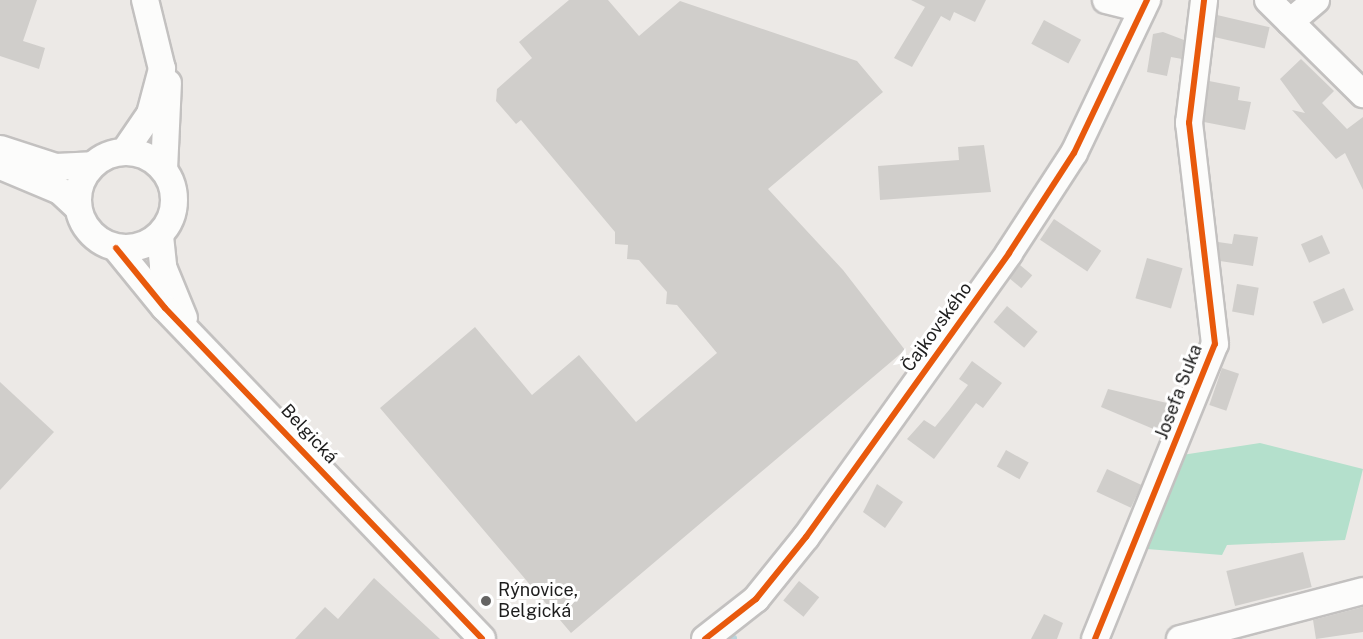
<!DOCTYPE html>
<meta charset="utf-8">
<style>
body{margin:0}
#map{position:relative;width:1363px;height:639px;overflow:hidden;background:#ece9e6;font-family:"Public Sans",sans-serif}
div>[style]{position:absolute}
.pitch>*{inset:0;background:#b4e0cc}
.stream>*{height:6px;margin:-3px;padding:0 3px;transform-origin:3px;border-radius:3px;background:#bbd6dd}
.building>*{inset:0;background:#d0cecb;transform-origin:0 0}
.roads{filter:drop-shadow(2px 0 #c3c1c0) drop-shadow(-2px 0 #c3c1c0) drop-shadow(0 2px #c3c1c0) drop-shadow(0 -2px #c3c1c0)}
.minor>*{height:26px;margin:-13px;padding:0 13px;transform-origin:13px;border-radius:13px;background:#fcfcfb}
.minor>.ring{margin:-13px;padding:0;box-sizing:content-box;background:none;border:26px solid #fcfcfb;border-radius:50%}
.cycleway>*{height:6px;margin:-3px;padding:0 3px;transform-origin:3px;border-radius:3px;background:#e8590c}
.dots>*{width:16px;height:16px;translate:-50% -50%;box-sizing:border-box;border:3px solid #fff;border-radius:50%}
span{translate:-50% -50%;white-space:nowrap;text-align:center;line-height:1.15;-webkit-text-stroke:6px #fff;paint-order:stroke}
.street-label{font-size:18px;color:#1d1d1d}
.poi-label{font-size:18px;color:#1d1d1d}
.left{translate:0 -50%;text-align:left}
</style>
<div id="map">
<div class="pitch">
<i style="clip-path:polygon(1260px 443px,1363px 469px,1345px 540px,1227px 545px,1222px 555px,1147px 549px,1182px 455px)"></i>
</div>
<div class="stream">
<i style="left:734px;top:638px;width:1px;rotate:90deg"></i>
</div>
<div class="building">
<i style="clip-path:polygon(0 0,37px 0,23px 41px,45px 48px,39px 69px,0 56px)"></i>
<i style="clip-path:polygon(569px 0,608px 0,639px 36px,680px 1px,857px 61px,883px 92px,768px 189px,843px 270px,905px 350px,571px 633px,380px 408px,475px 327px,532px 395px,579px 355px,636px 422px,717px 353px,677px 305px,666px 304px,667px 292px,639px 260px,627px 259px,628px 245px,615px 244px,615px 232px,521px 120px,516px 124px,496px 101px,497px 89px,532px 58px,519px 42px)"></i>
<i style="clip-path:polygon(911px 0,986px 0,975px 22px,954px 12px,950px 21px,941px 16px,912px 67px,894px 58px,925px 7px)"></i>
<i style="left:1217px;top:15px;width:54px;height:22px;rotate:13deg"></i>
<i style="left:1044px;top:20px;width:42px;height:27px;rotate:28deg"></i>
<i style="clip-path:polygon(1163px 32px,1184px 40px,1182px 59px,1171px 57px,1167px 76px,1147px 72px,1153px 34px)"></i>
<i style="clip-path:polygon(1301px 59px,1334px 91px,1322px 103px,1347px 129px,1363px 117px,1363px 190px,1345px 153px,1336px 159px,1292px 110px,1305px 113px,1280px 79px)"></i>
<i style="clip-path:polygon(1209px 81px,1240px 87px,1238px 100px,1251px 102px,1245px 130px,1204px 122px)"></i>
<i style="clip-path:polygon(984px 145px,991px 192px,880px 200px,878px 166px,959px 160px,958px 147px)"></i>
<i style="left:1054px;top:219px;width:57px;height:25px;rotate:34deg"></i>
<i style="clip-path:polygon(1234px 234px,1258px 237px,1253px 266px,1220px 261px,1218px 242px,1232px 244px)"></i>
<i style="left:1322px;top:235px;width:20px;height:23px;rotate:66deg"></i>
<i style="left:1147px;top:258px;width:37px;height:42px;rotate:16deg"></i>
<i style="left:1020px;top:265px;width:16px;height:17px;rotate:40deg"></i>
<i style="left:1237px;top:284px;width:22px;height:28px;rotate:10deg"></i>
<i style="left:1344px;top:288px;width:24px;height:34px;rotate:66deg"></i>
<i style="left:1007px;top:306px;width:40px;height:21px;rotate:40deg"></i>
<i style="clip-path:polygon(972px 361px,1002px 383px,983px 408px,976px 403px,934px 459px,907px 439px,924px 420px,935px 427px,949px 410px,968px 385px,959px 379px)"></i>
<i style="left:1222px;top:368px;width:18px;height:39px;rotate:19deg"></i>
<i style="clip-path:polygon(0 382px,54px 432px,0 490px)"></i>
<i style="clip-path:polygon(1108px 389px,1167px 403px,1172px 408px,1163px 433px,1101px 407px)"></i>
<i style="left:1006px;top:450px;width:26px;height:19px;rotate:29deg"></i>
<i style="left:1107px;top:469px;width:38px;height:25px;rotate:25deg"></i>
<i style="clip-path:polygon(877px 484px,903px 502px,885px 528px,863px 512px)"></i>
<i style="left:1303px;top:552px;width:36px;height:79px;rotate:76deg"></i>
<i style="clip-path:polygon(374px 578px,440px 639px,295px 639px,325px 607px,338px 619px)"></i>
<i style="left:799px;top:581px;width:26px;height:25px;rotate:39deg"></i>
<i style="clip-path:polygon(1363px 607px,1363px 632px,1316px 639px,1313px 620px)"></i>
<i style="clip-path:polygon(1044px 614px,1063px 623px,1057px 639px,1031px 639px)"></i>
</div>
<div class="roads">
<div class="minor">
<i style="left:1106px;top:0;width:37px;rotate:14deg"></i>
<i style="left:1268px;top:0;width:134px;rotate:44.7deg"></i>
<i style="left:1290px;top:22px;width:34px;rotate:-40deg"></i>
<i style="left:0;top:149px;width:59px;rotate:17.8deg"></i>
<i style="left:56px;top:167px;width:36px;rotate:-3deg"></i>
<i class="ring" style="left:78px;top:152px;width:70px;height:70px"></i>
<i style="left:124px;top:152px;width:46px;rotate:-55.6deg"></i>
<i style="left:150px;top:114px;width:47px;rotate:-75.1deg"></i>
<i style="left:162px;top:69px;width:71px;rotate:-103.8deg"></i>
<i style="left:3px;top:167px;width:62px;rotate:22.8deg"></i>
<i style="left:60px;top:191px;width:25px;rotate:43deg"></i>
<i style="left:164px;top:170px;width:87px;rotate:-87.4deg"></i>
<i style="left:160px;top:236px;width:31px;rotate:84deg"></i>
<i style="left:163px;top:267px;width:55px;rotate:67.6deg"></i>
<i style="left:116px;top:248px;width:77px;rotate:50.8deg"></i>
<i style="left:165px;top:308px;width:458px;rotate:46.2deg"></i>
<i style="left:705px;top:639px;width:65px;rotate:-38.1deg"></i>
<i style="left:756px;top:599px;width:80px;rotate:-51.1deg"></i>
<i style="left:806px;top:537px;width:349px;rotate:-54.4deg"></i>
<i style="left:1009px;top:253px;width:119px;rotate:-57deg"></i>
<i style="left:1074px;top:153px;width:170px;rotate:-64.5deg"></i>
<i style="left:1095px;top:639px;width:318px;rotate:-67.9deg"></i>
<i style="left:1215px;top:344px;width:223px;rotate:-96.7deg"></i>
<i style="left:1189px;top:123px;width:124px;rotate:-83deg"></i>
<i style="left:1180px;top:639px;width:189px;rotate:-14.7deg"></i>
</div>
</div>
<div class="cycleway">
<i style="left:116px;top:248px;width:77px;rotate:50.8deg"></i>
<i style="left:165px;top:308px;width:458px;rotate:46.2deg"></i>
<i style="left:705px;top:639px;width:65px;rotate:-38.1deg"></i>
<i style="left:756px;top:599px;width:80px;rotate:-51.1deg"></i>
<i style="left:806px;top:537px;width:349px;rotate:-54.4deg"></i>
<i style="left:1009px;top:253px;width:119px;rotate:-57deg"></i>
<i style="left:1074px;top:153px;width:170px;rotate:-64.5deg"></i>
<i style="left:1095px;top:639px;width:318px;rotate:-67.9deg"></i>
<i style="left:1215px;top:344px;width:223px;rotate:-96.7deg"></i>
<i style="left:1189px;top:123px;width:124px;rotate:-83deg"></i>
</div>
<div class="dots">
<i style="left:486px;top:601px;background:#656463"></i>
</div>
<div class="street-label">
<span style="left:937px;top:327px;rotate:-54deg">Čajkovského</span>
<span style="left:1179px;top:392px;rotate:-69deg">Josefa Suka</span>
<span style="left:309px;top:434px;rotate:47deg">Belgická</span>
</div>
<div class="poi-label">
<span class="left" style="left:498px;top:601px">Rýnovice,<br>Belgická</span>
</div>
</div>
